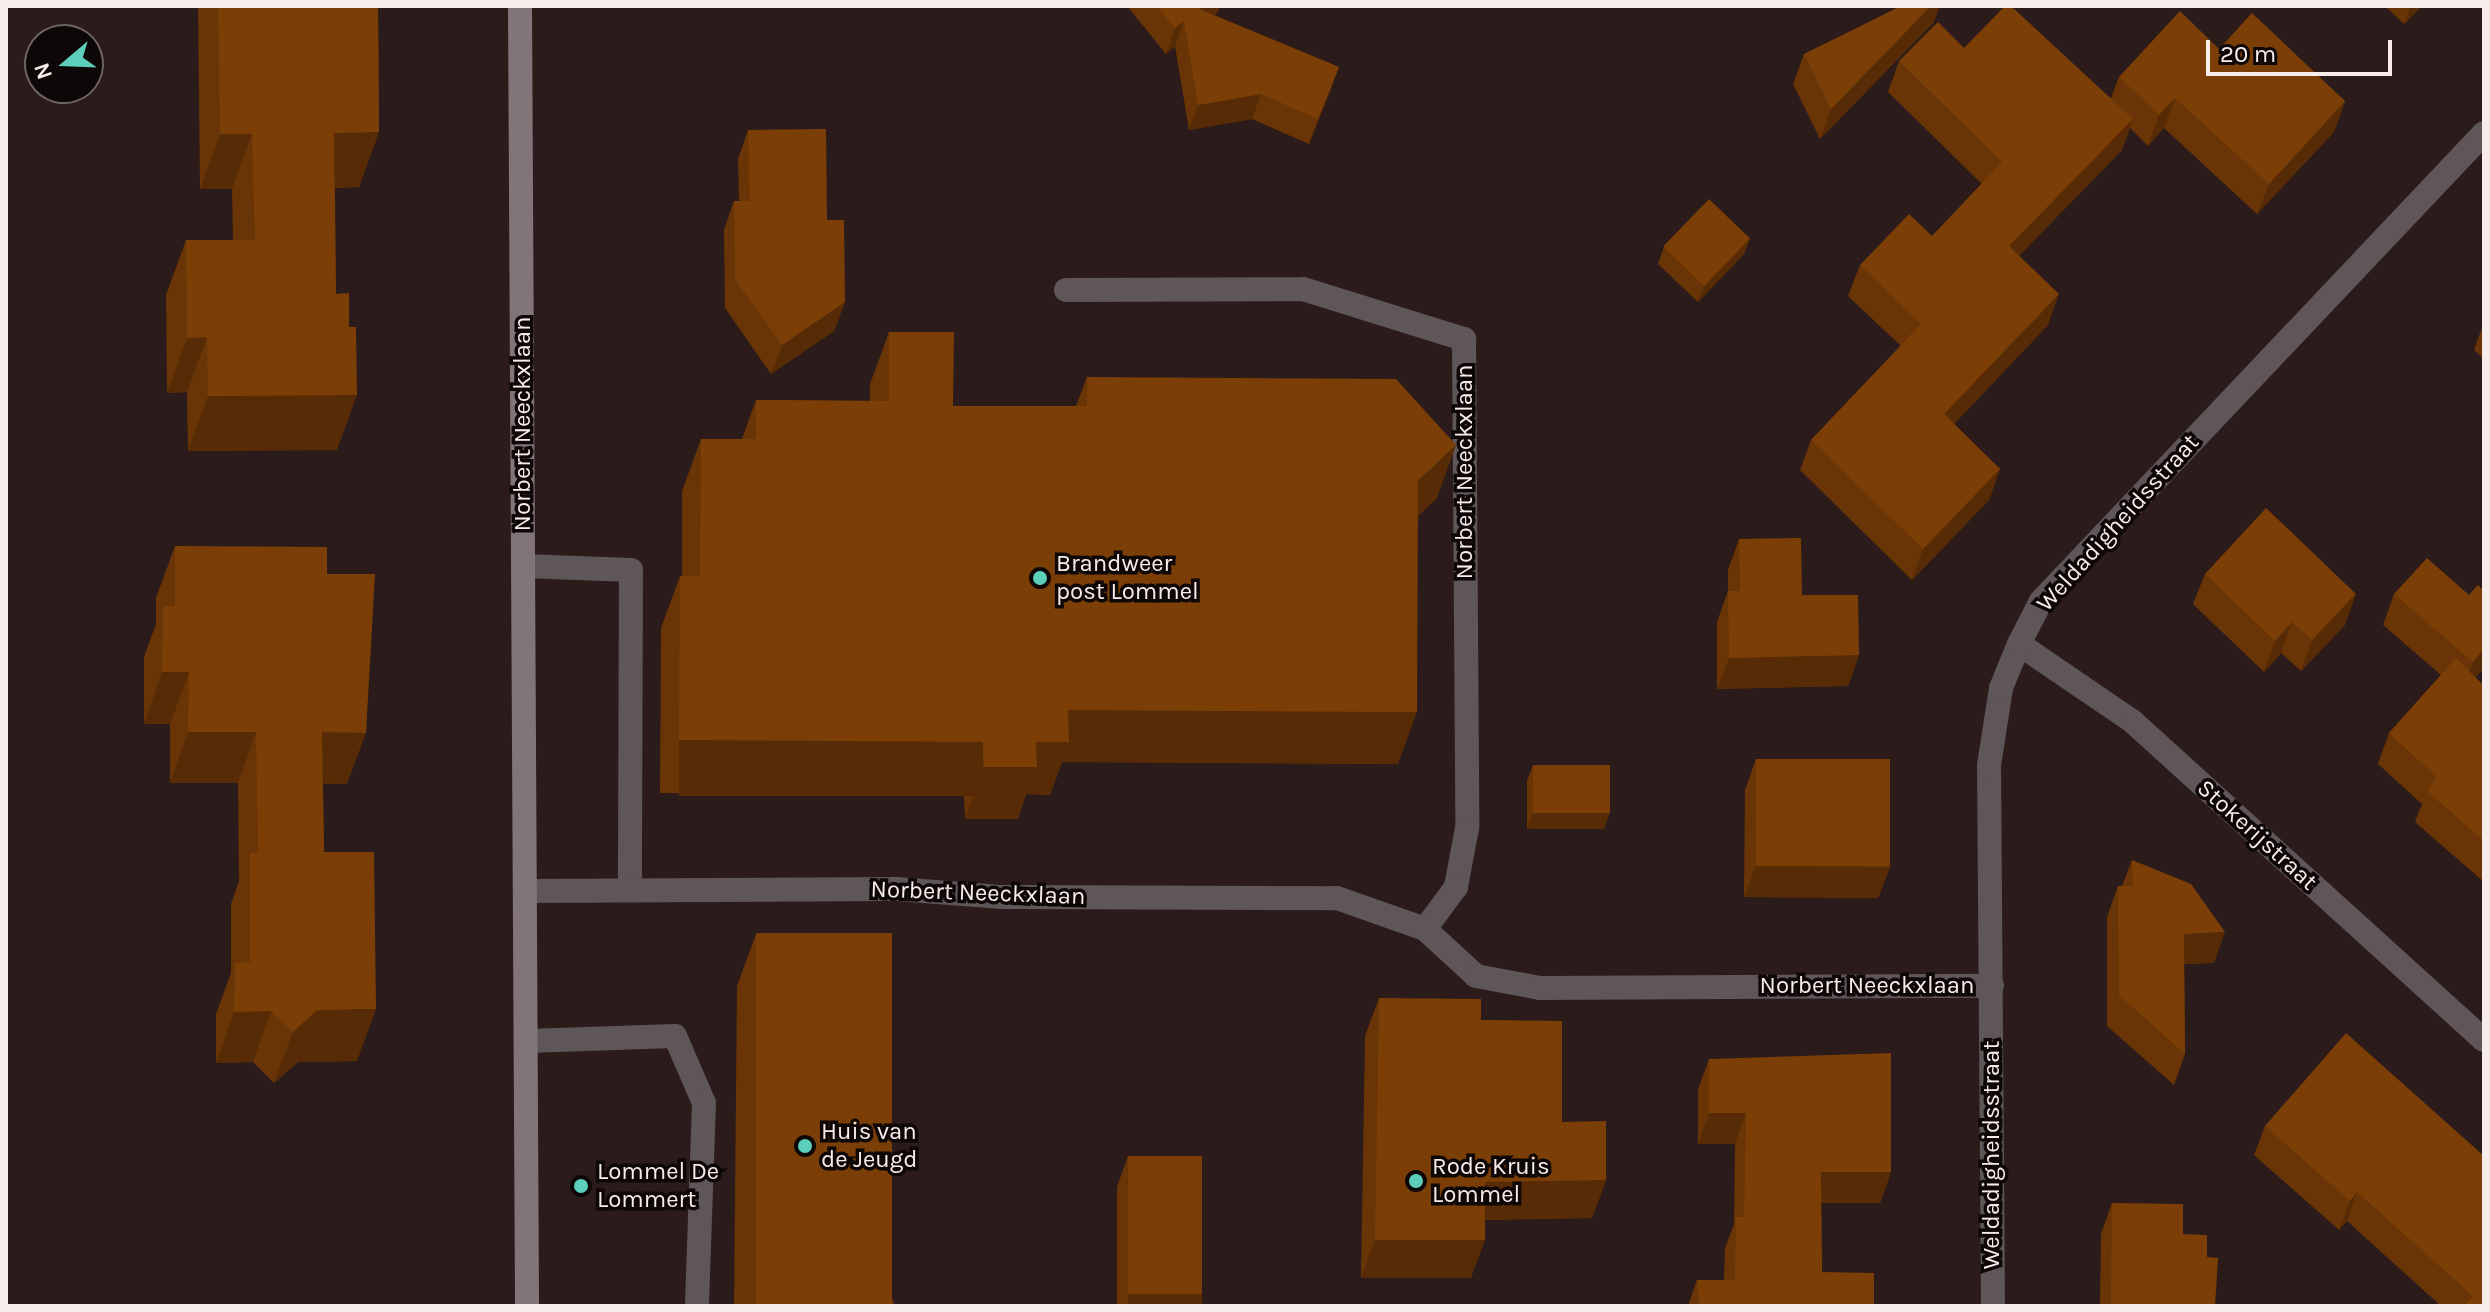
<!DOCTYPE html>
<style>
body{margin:0}
#map{position:relative;width:2490px;height:1312px;overflow:hidden;background:#2b1b1a;font-family:Karla,sans-serif}
div>[style]{position:absolute}
.lane>*{height:24px;margin:-12px;padding:0 12px;transform-origin:12px;border-radius:12px;background:#5e5659}
.street>*{height:24px;margin:-12px;padding:0 12px;transform-origin:12px;border-radius:12px;background:#5e5659}
.secondary>*{height:24px;margin:-12px;padding:0 12px;transform-origin:12px;border-radius:12px;background:#82757a}
.wall>*{inset:0;background:#6a3506}
.shaded-wall>*{inset:0;background:#562b05;transform-origin:0 0}
.building>*{inset:0;background:#7b3e07;transform-origin:0 0}
.dots>*{width:22px;height:22px;translate:-50% -50%;box-sizing:border-box;border:4px solid #0e0707;border-radius:50%}
span{translate:-50% -50%;white-space:nowrap;text-align:center;line-height:1.15;-webkit-text-stroke:7px #0e0707;paint-order:stroke}
.street-label{font-size:24px;color:#f8eceb}
.poi-label{font-size:24px;color:#f8eceb}
.left{translate:0 -50%;text-align:left}
.frame{position:absolute;inset:0;border:8px solid #f8eceb;pointer-events:none}
.north{position:absolute;left:24px;top:24px;width:80px;height:80px;box-sizing:border-box;background:#0e0707;border:2px solid #6c6362;border-radius:50%;rotate:251deg;font-size:22px;font-weight:700;line-height:32px;text-align:center;color:#f8eceb}
.north::after{content:'';display:block;margin:auto;width:28px;height:36px;background:#5cceba;clip-path:polygon(50% 0,100% 100%,50% 72%,0 100%)}
.scale{position:absolute;left:2206px;top:40px;width:186px;height:36px;box-sizing:border-box;border:4px solid #f8eceb;border-top:0;padding-left:10px;font-size:24px;line-height:28px;white-space:nowrap;color:#f8eceb;-webkit-text-stroke:6px #0e0707;paint-order:stroke}
</style>
<div id="map">
<div class="lane">
<i style="left:1066px;top:290px;width:237px;rotate:-0.2deg"></i>
<i style="left:1303px;top:289px;width:169px;rotate:17.3deg"></i>
<i style="left:1464px;top:339px;width:489px;rotate:89.6deg"></i>
<i style="left:1467px;top:828px;width:60px;rotate:100.6deg"></i>
<i style="left:1456px;top:887px;width:52px;rotate:126.4deg"></i>
<i style="left:523px;top:566px;width:108px;rotate:2.1deg"></i>
<i style="left:631px;top:570px;width:318px;rotate:90.2deg"></i>
<i style="left:527px;top:1041px;width:148px;rotate:-1.9deg"></i>
<i style="left:675px;top:1036px;width:73px;rotate:66.6deg"></i>
<i style="left:704px;top:1103px;width:203px;rotate:92deg"></i>
</div>
<div class="street">
<i style="left:2019px;top:644px;width:137px;rotate:34.3deg"></i>
<i style="left:2132px;top:721px;width:475px;rotate:42.2deg"></i>
<i style="left:527px;top:891px;width:370px;rotate:-0.3deg"></i>
<i style="left:897px;top:889px;width:103px;rotate:4.4deg"></i>
<i style="left:1000px;top:897px;width:337px;rotate:0.2deg"></i>
<i style="left:1337px;top:898px;width:93px;rotate:19.4deg"></i>
<i style="left:1425px;top:929px;width:69px;rotate:42.7deg"></i>
<i style="left:1476px;top:976px;width:65px;rotate:10.6deg"></i>
<i style="left:1540px;top:988px;width:452px;rotate:-0.3deg"></i>
<i style="left:1993px;top:1306px;width:541px;rotate:-90.42deg"></i>
<i style="left:1989px;top:765px;width:78px;rotate:-81.1deg"></i>
<i style="left:2001px;top:688px;width:48px;rotate:-67.8deg"></i>
<i style="left:2019px;top:644px;width:48px;rotate:-62.9deg"></i>
<i style="left:2041px;top:601px;width:644px;rotate:-46.57deg"></i>
</div>
<div class="secondary">
<i style="left:520px;top:6px;width:1300px;rotate:89.69deg"></i>
</div>
<div class="wall">
<i style="clip-path:polygon(198px 6px,378px 6px,379px 132px,359px 187px,335px 188px,337px 450px,188px 451px,187px 392px,167px 393px,166px 295px,186px 240px,233px 240px,232px 189px,200px 189px)"></i>
<i style="clip-path:polygon(1127px 6px,1220px 6px,1218px 12px,1214px 15px,1339px 67px,1309px 144px,1252px 119px,1189px 130px,1175px 46px,1166px 54px)"></i>
<i style="clip-path:polygon(2385px 6px,2422px 6px,2404px 24px)"></i>
<i style="clip-path:polygon(1934px 22px,1820px 139px,1793px 84px,1804px 54px)"></i>
<i style="clip-path:polygon(1964px 48px,2111px 98px,2119px 77px,2219px 49px,2345px 101px,2334px 132px,2257px 214px,2164px 128px,2148px 146px,2130px 128px,2122px 150px,2019px 256px,2048px 325px,1954px 424px,2000px 469px,1989px 500px,1912px 580px,1800px 470px,1811px 440px,1901px 346px,1848px 296px,1860px 265px,1932px 236px,1982px 184px,1888px 92px,1899px 61px)"></i>
<i style="clip-path:polygon(748px 130px,827px 220px,845px 302px,834px 331px,771px 374px,725px 308px,724px 230px,734px 201px,739px 201px,738px 159px)"></i>
<i style="clip-path:polygon(1750px 238px,1744px 254px,1698px 302px,1658px 264px,1664px 247px)"></i>
<i style="clip-path:polygon(2484px 322px,2484px 359px,2474px 350px)"></i>
<i style="clip-path:polygon(889px 332px,953px 406px,1076px 406px,1087px 377px,1437px 498px,1418px 516px,1398px 764px,1062px 762px,1050px 795px,1026px 794px,1018px 819px,965px 819px,964px 795px,660px 793px,661px 628px,680px 576px,682px 576px,682px 491px,701px 439px,742px 439px,756px 400px,870px 401px,870px 384px)"></i>
<i style="clip-path:polygon(1739px 539px,1802px 595px,1859px 655px,1848px 686px,1717px 689px,1717px 622px,1728px 591px,1728px 570px)"></i>
<i style="clip-path:polygon(175px 546px,327px 574px,347px 784px,323px 784px,324px 852px,357px 1061px,298px 1062px,274px 1083px,253px 1062px,216px 1063px,216px 1014px,231px 973px,231px 904px,239px 881px,238px 783px,170px 783px,170px 724px,144px 724px,144px 657px,156px 624px,156px 598px)"></i>
<i style="clip-path:polygon(2205px 574px,2345px 625px,2301px 671px,2281px 653px,2264px 672px,2193px 604px)"></i>
<i style="clip-path:polygon(2394px 594px,2469px 595px,2475px 677px,2484px 686px,2484px 882px,2415px 822px,2422px 804px,2378px 764px,2389px 733px,2441px 675px,2383px 625px)"></i>
<i style="clip-path:polygon(1756px 759px,1890px 867px,1878px 898px,1744px 897px,1745px 790px)"></i>
<i style="clip-path:polygon(1533px 765px,1604px 829px,1527px 829px,1527px 781px)"></i>
<i style="clip-path:polygon(2132px 860px,2214px 963px,2184px 964px,2185px 1054px,2174px 1085px,2107px 1026px,2107px 917px,2118px 886px,2122px 886px)"></i>
<i style="clip-path:polygon(756px 934px,895px 1306px,734px 1306px,737px 986px)"></i>
<i style="clip-path:polygon(1379px 998px,1481px 1020px,1606px 1180px,1592px 1218px,1485px 1220px,1471px 1278px,1361px 1278px,1365px 1036px)"></i>
<i style="clip-path:polygon(1709px 1059px,1891px 1172px,1880px 1203px,1821px 1203px,1822px 1272px,1874px 1306px,1688px 1306px,1697px 1280px,1724px 1280px,1725px 1248px,1734px 1224px,1735px 1144px,1698px 1144px,1698px 1089px)"></i>
<i style="clip-path:polygon(2265px 1126px,2484px 1156px,2484px 1306px,2441px 1306px,2347px 1221px,2339px 1230px,2254px 1155px)"></i>
<i style="clip-path:polygon(1128px 1156px,1197px 1306px,1117px 1306px,1117px 1187px)"></i>
<i style="clip-path:polygon(2112px 1203px,2183px 1234px,2207px 1257px,2215px 1306px,2100px 1306px,2101px 1234px)"></i>
</div>
<div class="shaded-wall">
<i style="clip-path:polygon(1203px 6px,1220px 6px,1218px 12px,1190px 35px,1199px 9px)"></i>
<i style="clip-path:polygon(1931px 6px,1940px 6px,1934px 22px,1820px 139px,1831px 109px)"></i>
<i style="clip-path:polygon(2411px 6px,2422px 6px,2404px 24px)"></i>
<i style="clip-path:polygon(1184px 21px,1175px 46px,1166px 54px,1175px 28px)"></i>
<i style="clip-path:polygon(1339px 67px,1330px 92px,1309px 144px,1318px 119px)"></i>
<i style="clip-path:polygon(1261px 94px,1252px 119px,1189px 130px,1198px 105px)"></i>
<i style="clip-path:polygon(2175px 98px,2164px 128px,2148px 146px,2159px 115px)"></i>
<i style="clip-path:polygon(2345px 101px,2334px 132px,2257px 214px,2269px 184px)"></i>
<i style="clip-path:polygon(2133px 119px,2122px 150px,1998px 277px,2009px 246px)"></i>
<i style="clip-path:polygon(379px 132px,359px 187px,314px 188px,334px 133px)"></i>
<i style="clip-path:polygon(220px 134px,252px 134px,232px 189px,200px 189px)"></i>
<i style="clip-path:polygon(1750px 238px,1744px 254px,1698px 302px,1704px 286px)"></i>
<i style="clip-path:polygon(2059px 294px,2048px 325px,1933px 445px,1944px 414px)"></i>
<i style="clip-path:polygon(845px 302px,834px 331px,771px 374px,782px 345px)"></i>
<i style="clip-path:polygon(207px 337px,187px 392px,167px 393px,187px 338px)"></i>
<i style="clip-path:polygon(357px 395px,337px 450px,188px 451px,208px 396px)"></i>
<i style="clip-path:polygon(1456px 445px,1437px 498px,1399px 533px,1418px 481px)"></i>
<i style="clip-path:polygon(2000px 469px,1989px 500px,1912px 580px,1923px 549px)"></i>
<i style="clip-path:polygon(2356px 594px,2345px 625px,2301px 671px,2312px 640px)"></i>
<i style="clip-path:polygon(2292px 622px,2281px 653px,2264px 672px,2275px 641px)"></i>
<i style="clip-path:polygon(2484px 649px,2484px 668px,2462px 693px,2473px 662px)"></i>
<i style="clip-path:polygon(1859px 655px,1848px 686px,1717px 689px,1729px 658px)"></i>
<i style="clip-path:polygon(162px 672px,189px 672px,170px 724px,144px 724px)"></i>
<i style="clip-path:polygon(1068px 710px,1417px 712px,1398px 764px,1062px 762px,1050px 795px,1026px 794px,1018px 819px,965px 819px,984px 767px,1036px 742px)"></i>
<i style="clip-path:polygon(188px 732px,256px 732px,238px 783px,170px 783px)"></i>
<i style="clip-path:polygon(322px 732px,366px 733px,347px 784px,303px 783px)"></i>
<i style="left:679px;top:740px;width:304px;height:56px"></i>
<i style="clip-path:polygon(1533px 813px,1610px 813px,1604px 829px,1527px 829px)"></i>
<i style="clip-path:polygon(1756px 866px,1890px 867px,1878px 898px,1744px 897px)"></i>
<i style="clip-path:polygon(2225px 932px,2214px 963px,2173px 964px,2184px 934px)"></i>
<i style="clip-path:polygon(376px 1009px,357px 1061px,298px 1062px,274px 1083px,293px 1032px,317px 1010px)"></i>
<i style="clip-path:polygon(271px 1011px,253px 1062px,216px 1063px,234px 1012px)"></i>
<i style="clip-path:polygon(1709px 1113px,1746px 1113px,1735px 1144px,1698px 1144px)"></i>
<i style="clip-path:polygon(1821px 1172px,1891px 1172px,1880px 1203px,1810px 1203px)"></i>
<i style="clip-path:polygon(1606px 1180px,1592px 1218px,1471px 1220px,1485px 1182px)"></i>
<i style="clip-path:polygon(2357px 1192px,2347px 1221px,2339px 1230px,2350px 1201px)"></i>
<i style="clip-path:polygon(1375px 1240px,1485px 1240px,1471px 1278px,1361px 1278px)"></i>
<i style="left:1128px;top:1294px;width:74px;height:13px"></i>
</div>
<div class="building">
<i style="clip-path:polygon(218px 6px,378px 6px,379px 132px,334px 133px,336px 294px,349px 293px,349px 327px,356px 327px,357px 395px,208px 396px,207px 337px,187px 338px,186px 240px,255px 240px,252px 134px,220px 134px)"></i>
<i style="clip-path:polygon(1157px 6px,1203px 6px,1199px 9px,1339px 67px,1318px 119px,1261px 94px,1198px 105px,1184px 21px,1175px 28px)"></i>
<i style="clip-path:polygon(1901px 6px,1931px 6px,1831px 109px,1804px 54px)"></i>
<i style="clip-path:polygon(2005px 6px,2011px 6px,2133px 119px,2009px 246px,2059px 294px,1944px 414px,2000px 469px,1923px 549px,1811px 440px,1921px 324px,1860px 265px,1909px 214px,1932px 236px,2002px 162px,1899px 61px,1938px 22px,1964px 48px)"></i>
<i style="clip-path:polygon(2180px 11px,2219px 49px,2252px 13px,2345px 101px,2269px 184px,2175px 98px,2159px 115px,2119px 77px)"></i>
<i style="clip-path:polygon(826px 129px,827px 220px,844px 220px,845px 302px,782px 345px,735px 279px,734px 201px,750px 201px,748px 130px)"></i>
<i style="left:1709px;top:199px;width:57px;height:66px;rotate:44deg"></i>
<i style="clip-path:polygon(889px 332px,954px 332px,953px 406px,1087px 406px,1087px 377px,1396px 379px,1456px 445px,1418px 481px,1417px 712px,1068px 710px,1069px 742px,1036px 742px,1037px 767px,984px 767px,983px 742px,679px 740px,680px 576px,700px 576px,701px 439px,756px 439px,756px 400px,889px 401px)"></i>
<i style="clip-path:polygon(2266px 508px,2356px 594px,2312px 640px,2292px 622px,2275px 641px,2205px 574px)"></i>
<i style="clip-path:polygon(1801px 538px,1802px 595px,1858px 595px,1859px 655px,1729px 658px,1728px 591px,1740px 591px,1739px 539px)"></i>
<i style="clip-path:polygon(175px 546px,327px 547px,327px 574px,375px 574px,366px 733px,322px 732px,324px 852px,374px 852px,376px 1009px,317px 1010px,293px 1032px,271px 1011px,234px 1012px,235px 963px,250px 962px,250px 853px,258px 853px,256px 732px,188px 732px,189px 672px,162px 672px,163px 606px,175px 606px)"></i>
<i style="clip-path:polygon(2427px 558px,2469px 595px,2478px 585px,2484px 591px,2484px 649px,2473px 662px,2394px 594px)"></i>
<i style="clip-path:polygon(2456px 658px,2484px 686px,2484px 841px,2427px 791px,2437px 777px,2389px 733px)"></i>
<i style="left:1756px;top:759px;width:134px;height:107px"></i>
<i style="left:1533px;top:765px;width:77px;height:48px"></i>
<i style="clip-path:polygon(2132px 860px,2191px 884px,2225px 932px,2184px 934px,2185px 1054px,2119px 995px,2118px 886px,2133px 886px)"></i>
<i style="left:892px;top:933px;width:373px;height:136px;rotate:90deg"></i>
<i style="clip-path:polygon(1379px 998px,1481px 999px,1481px 1020px,1562px 1021px,1562px 1122px,1606px 1121px,1606px 1180px,1485px 1182px,1485px 1240px,1375px 1240px)"></i>
<i style="clip-path:polygon(2346px 1033px,2484px 1156px,2484px 1306px,2464px 1306px,2473px 1296px,2357px 1192px,2350px 1201px,2265px 1126px)"></i>
<i style="clip-path:polygon(1891px 1053px,1891px 1172px,1821px 1172px,1822px 1272px,1874px 1273px,1874px 1306px,1699px 1306px,1697px 1280px,1735px 1280px,1736px 1217px,1744px 1217px,1746px 1113px,1709px 1113px,1709px 1059px)"></i>
<i style="left:1128px;top:1156px;width:74px;height:138px"></i>
<i style="clip-path:polygon(2112px 1203px,2183px 1204px,2183px 1234px,2207px 1235px,2207px 1257px,2218px 1258px,2215px 1306px,2111px 1306px)"></i>
</div>
<div class="dots">
<i style="left:1040px;top:578px;background:#5cceba"></i>
<i style="left:805px;top:1146px;background:#5cceba"></i>
<i style="left:1416px;top:1181px;background:#5cceba"></i>
<i style="left:581px;top:1186px;background:#5cceba"></i>
</div>
<div class="street-label">
<span style="left:523px;top:424px;rotate:-90deg">Norbert Neeckxlaan</span>
<span style="left:1465px;top:472px;rotate:-90deg">Norbert Neeckxlaan</span>
<span style="left:2118px;top:523px;rotate:-48deg">Weldadigheidsstraat</span>
<span style="left:2257px;top:835px;rotate:42deg">Stokerijstraat</span>
<span style="left:978px;top:893px;rotate:2deg">Norbert Neeckxlaan</span>
<span style="left:1867px;top:986px">Norbert Neeckxlaan</span>
<span style="left:1992px;top:1155px;rotate:-90deg">Weldadigheidsstraat</span>
</div>
<div class="poi-label">
<span class="left" style="left:1056px;top:578px">Brandweer<br>post Lommel</span>
<span class="left" style="left:821px;top:1146px">Huis van<br>de Jeugd</span>
<span class="left" style="left:1432px;top:1181px">Rode Kruis<br>Lommel</span>
<span class="left" style="left:597px;top:1186px">Lommel De<br>Lommert</span>
</div>
<div class="frame"></div>
<div class="north">N</div>
<div class="scale">20 m</div>
</div>
